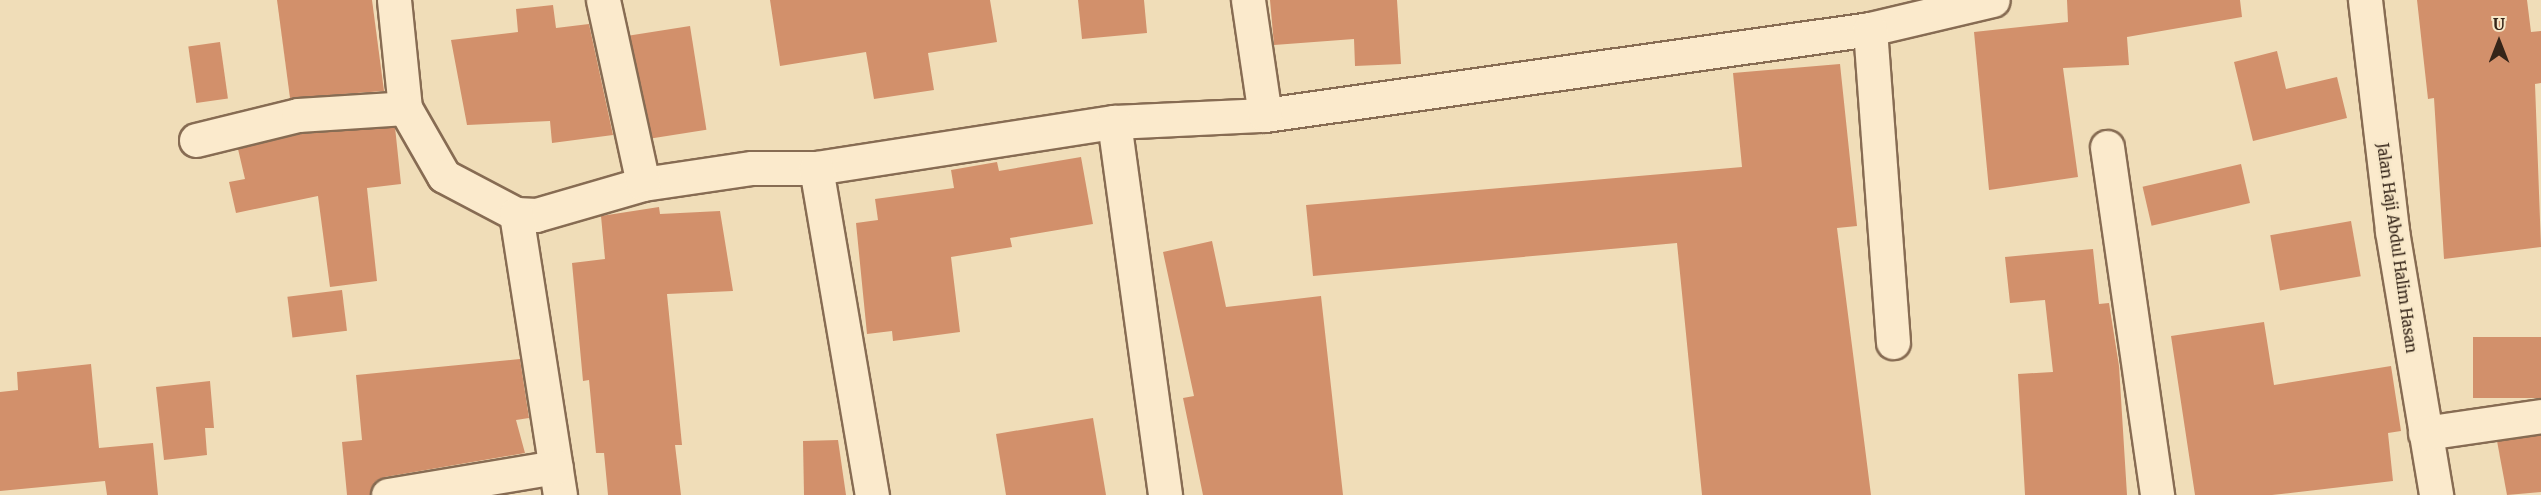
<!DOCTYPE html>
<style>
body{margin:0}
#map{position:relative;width:2541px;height:495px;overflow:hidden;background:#f0ddb8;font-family:Merriweather,serif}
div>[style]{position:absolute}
.building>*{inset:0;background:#d2906b;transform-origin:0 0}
.roads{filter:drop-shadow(2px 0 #876c53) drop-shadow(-2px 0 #876c53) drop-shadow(0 2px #876c53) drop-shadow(0 -2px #876c53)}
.minor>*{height:33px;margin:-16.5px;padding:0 16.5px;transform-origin:16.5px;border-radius:16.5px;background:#fbeacc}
span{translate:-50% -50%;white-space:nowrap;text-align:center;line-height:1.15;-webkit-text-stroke:4.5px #f7e7c8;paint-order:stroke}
.street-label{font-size:15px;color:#352519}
.north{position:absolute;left:2469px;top:12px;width:60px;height:60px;-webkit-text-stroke:4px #f7e7c8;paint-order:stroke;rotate:0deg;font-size:16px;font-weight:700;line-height:24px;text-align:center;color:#352519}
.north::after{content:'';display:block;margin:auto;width:21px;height:27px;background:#352519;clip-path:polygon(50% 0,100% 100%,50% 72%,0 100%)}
</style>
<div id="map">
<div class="building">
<i style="clip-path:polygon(277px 0,372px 0,384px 91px,290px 98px)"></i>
<i style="clip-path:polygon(770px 0,990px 0,997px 42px,928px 53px,934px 90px,874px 99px,866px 52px,780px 66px)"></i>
<i style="clip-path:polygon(1078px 0,1144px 0,1147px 33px,1082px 39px)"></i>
<i style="clip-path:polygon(1270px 0,1397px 0,1401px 64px,1355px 66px,1354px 39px,1274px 45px)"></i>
<i style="clip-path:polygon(2067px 0,2240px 0,2242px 17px,2127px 37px,2129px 65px,2063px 68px,2078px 177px,1989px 190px,1974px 32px,2068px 22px)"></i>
<i style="clip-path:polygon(2417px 0,2527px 0,2531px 32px,2541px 31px,2541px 83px,2535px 84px,2541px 247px,2444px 259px,2434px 98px,2428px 99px)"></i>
<i style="clip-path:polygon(553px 5px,556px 28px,589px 24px,613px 135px,552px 143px,550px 121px,467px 125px,451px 40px,518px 32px,516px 9px)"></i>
<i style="left:690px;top:26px;width:105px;height:61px;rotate:81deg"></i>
<i style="left:220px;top:42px;width:57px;height:32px;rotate:82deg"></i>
<i style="clip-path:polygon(2277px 51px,2286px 89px,2337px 77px,2347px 118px,2253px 141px,2234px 62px)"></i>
<i style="clip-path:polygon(1840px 64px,1857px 226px,1837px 228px,1871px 495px,1702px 495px,1677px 243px,1313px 276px,1306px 205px,1742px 167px,1733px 73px)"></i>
<i style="clip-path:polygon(395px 127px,401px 184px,367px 188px,377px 281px,330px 287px,318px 196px,236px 213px,229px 182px,245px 179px,238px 149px,301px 134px)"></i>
<i style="clip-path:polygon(1081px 157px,1093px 224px,1010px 238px,1012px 247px,951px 257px,960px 332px,893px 341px,892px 331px,867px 334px,856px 223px,878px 220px,875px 199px,954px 188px,951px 170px,997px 162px,999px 171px)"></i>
<i style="left:2241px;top:164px;width:40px;height:101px;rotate:77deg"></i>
<i style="clip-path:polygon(659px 207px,660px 214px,720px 211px,733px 291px,667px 294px,682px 445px,675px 445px,681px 495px,608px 495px,604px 453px,596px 453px,589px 380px,583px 381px,572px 263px,605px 259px,601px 216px)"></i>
<i style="left:2351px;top:221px;width:56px;height:82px;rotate:80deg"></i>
<i style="clip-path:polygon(1212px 241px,1226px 307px,1321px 296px,1343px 495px,1203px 495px,1183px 398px,1194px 396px,1163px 252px)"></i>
<i style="clip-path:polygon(2093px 249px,2099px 304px,2109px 303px,2119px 366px,2127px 495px,2025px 495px,2018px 374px,2053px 372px,2045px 300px,2010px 303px,2005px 257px)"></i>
<i style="left:342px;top:290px;width:41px;height:55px;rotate:83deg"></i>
<i style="clip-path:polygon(2264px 322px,2274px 385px,2391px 366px,2401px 431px,2388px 433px,2393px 481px,2272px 495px,2195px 495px,2171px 336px)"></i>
<i style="left:2541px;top:337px;width:61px;height:68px;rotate:90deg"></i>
<i style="clip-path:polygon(520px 359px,529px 418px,516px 420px,525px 453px,385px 477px,376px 481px,370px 495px,347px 495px,342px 442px,362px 440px,356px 375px)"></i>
<i style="clip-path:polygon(91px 364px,99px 448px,153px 443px,158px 495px,107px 495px,105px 481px,0 491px,0 392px,18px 390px,17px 372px)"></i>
<i style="clip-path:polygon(210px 381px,214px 428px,205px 428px,207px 455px,164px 460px,156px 387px)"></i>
<i style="clip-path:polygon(1093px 418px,1106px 495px,1006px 495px,996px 434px)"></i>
<i style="clip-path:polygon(2541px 435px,2541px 492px,2507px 495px,2497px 441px)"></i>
<i style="clip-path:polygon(838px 440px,846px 495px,804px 495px,803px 441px)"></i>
</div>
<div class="roads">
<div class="minor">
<i style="left:394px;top:0;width:109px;rotate:84.2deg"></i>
<i style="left:405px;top:108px;width:78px;rotate:60.2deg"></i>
<i style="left:444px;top:176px;width:81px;rotate:27.8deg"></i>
<i style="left:516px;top:214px;width:20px;rotate:3deg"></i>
<i style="left:536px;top:215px;width:111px;rotate:-16.2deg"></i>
<i style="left:643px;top:184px;width:110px;rotate:-8.4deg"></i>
<i style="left:752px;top:168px;width:64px"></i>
<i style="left:816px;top:168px;width:302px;rotate:-8.8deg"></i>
<i style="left:1114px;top:122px;width:151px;rotate:-2.7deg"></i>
<i style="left:1265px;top:115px;width:611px;rotate:-8.09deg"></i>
<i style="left:1870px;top:29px;width:126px;rotate:-13.3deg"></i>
<i style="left:603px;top:0;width:188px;rotate:77.7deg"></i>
<i style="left:1248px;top:0;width:116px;rotate:81.6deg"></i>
<i style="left:2365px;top:0;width:233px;rotate:83.3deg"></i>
<i style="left:2392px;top:231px;width:268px;rotate:80.5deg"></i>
<i style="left:1870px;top:29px;width:314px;rotate:85.8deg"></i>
<i style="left:1114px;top:122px;width:376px;rotate:82.2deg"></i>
<i style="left:196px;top:140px;width:105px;rotate:-13.8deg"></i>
<i style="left:298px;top:115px;width:107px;rotate:-3.7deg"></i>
<i style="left:2107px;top:147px;width:352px;rotate:81.8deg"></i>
<i style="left:816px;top:168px;width:332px;rotate:80.3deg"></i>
<i style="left:516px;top:214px;width:284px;rotate:81.1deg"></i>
<i style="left:2425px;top:433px;width:117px;rotate:-8.3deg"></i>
<i style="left:388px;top:495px;width:170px;rotate:-9.5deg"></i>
</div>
</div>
<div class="street-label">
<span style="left:2397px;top:248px;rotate:82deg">Jalan Haji Abdul Halim Hasan</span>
</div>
<div class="north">U</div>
</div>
